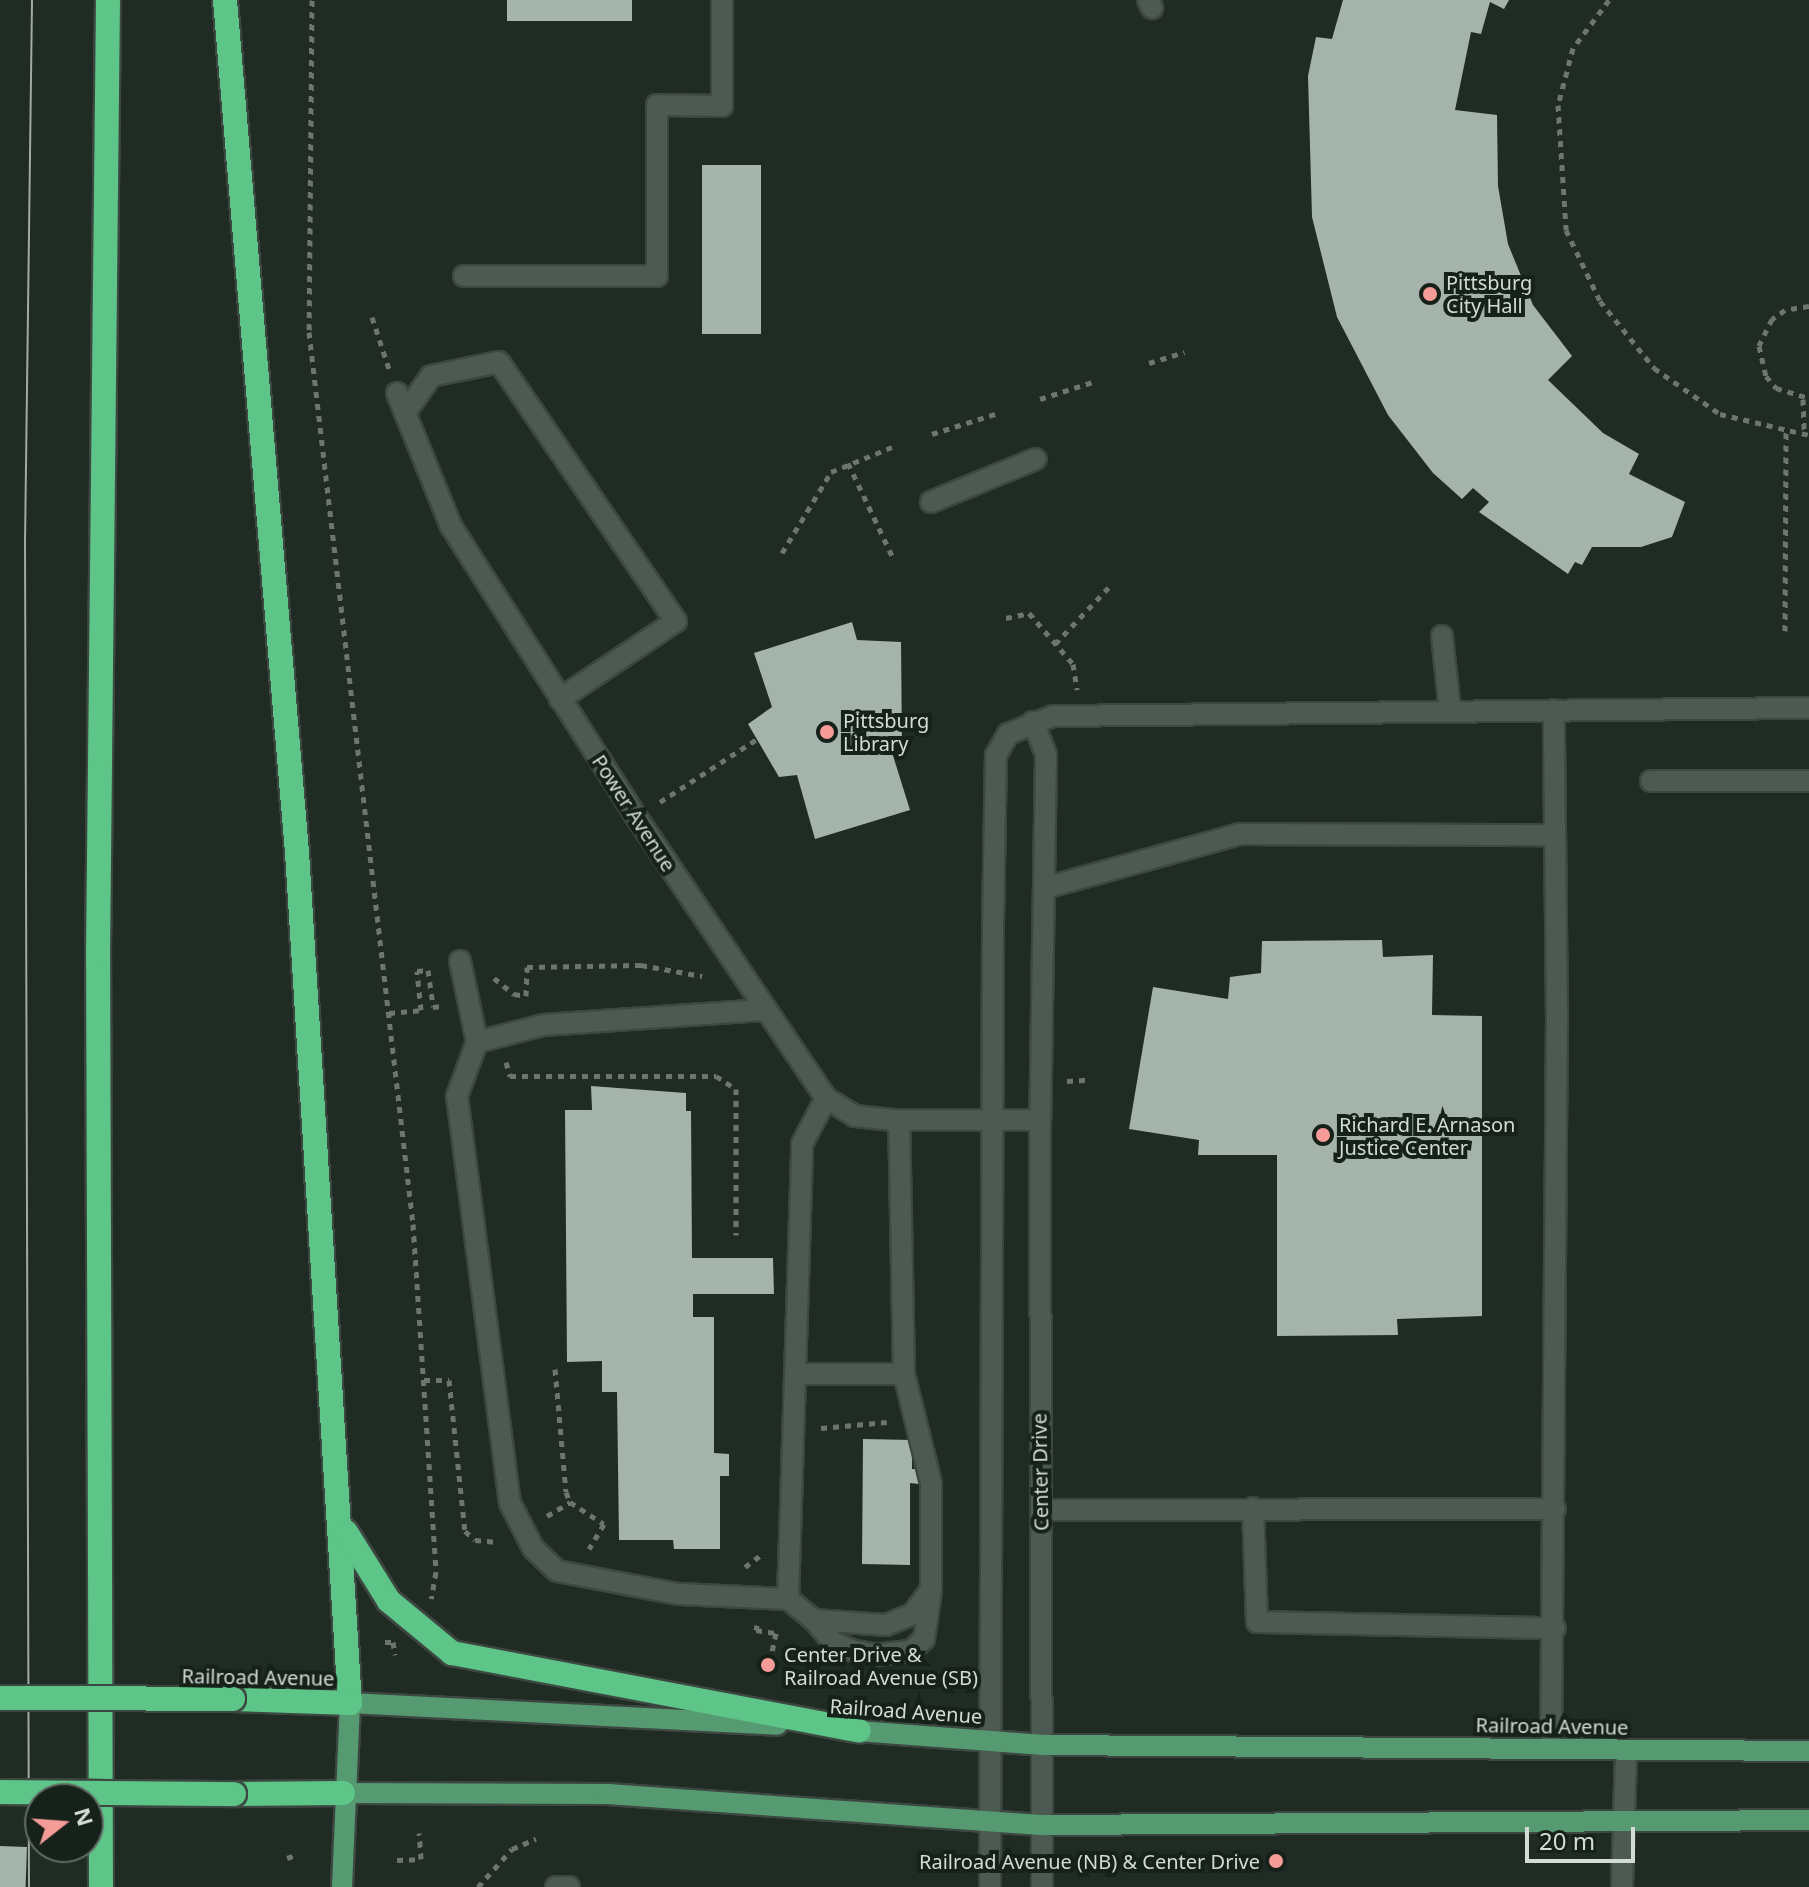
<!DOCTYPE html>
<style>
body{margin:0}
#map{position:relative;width:1809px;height:1887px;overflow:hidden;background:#1f2b23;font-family:"Noto Sans",sans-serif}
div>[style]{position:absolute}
.building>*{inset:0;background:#a5b4aa;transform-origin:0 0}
.path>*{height:5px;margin-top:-2.5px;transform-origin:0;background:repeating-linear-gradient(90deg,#6c766f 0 6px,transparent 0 12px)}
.roads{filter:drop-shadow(2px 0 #3d4741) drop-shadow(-2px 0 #3d4741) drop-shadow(0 2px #3d4741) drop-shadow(0 -2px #3d4741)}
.minor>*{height:20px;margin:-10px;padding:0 10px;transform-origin:10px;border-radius:10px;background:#4d5a51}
.major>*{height:20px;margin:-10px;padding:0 10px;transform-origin:10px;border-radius:10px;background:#569a71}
.highway>*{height:24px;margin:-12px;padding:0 12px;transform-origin:12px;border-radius:12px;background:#5cc587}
.tram>*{height:2px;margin:-1px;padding:0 1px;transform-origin:1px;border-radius:1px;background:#a1aaa5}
.bridges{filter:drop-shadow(2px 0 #3d4741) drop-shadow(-2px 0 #3d4741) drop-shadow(0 2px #3d4741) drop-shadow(0 -2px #3d4741)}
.highway-bridge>*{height:24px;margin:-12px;padding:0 12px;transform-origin:12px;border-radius:12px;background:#5cc587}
.dots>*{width:22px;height:22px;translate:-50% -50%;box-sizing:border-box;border:4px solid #152119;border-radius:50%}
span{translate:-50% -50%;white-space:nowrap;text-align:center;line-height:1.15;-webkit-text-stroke:8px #152119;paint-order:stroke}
.poi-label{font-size:20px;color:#d3dbd6}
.left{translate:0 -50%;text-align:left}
.right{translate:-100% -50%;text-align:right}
.street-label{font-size:20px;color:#d3dbd6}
.north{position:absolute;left:24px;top:1783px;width:80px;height:80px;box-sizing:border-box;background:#152119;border:2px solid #616b65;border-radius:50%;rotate:73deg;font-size:22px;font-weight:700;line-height:32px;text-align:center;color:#d3dbd6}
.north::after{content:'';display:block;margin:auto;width:28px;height:36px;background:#f59b98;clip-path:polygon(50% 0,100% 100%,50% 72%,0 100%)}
.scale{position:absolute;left:1525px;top:1827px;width:110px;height:36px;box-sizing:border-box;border:4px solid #d3dbd6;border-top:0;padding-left:10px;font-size:24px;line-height:28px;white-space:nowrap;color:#d3dbd6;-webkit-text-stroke:6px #152119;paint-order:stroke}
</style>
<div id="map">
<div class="building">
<i style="left:507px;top:0;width:125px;height:21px"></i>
<i style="clip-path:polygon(1343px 0,1509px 0,1504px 9px,1490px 2px,1481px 34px,1471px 32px,1455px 110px,1497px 115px,1498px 186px,1508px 244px,1533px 305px,1572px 356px,1548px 380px,1603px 433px,1639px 454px,1629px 474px,1685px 502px,1672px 537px,1641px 547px,1592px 547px,1582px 565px,1575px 562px,1568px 574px,1479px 512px,1489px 502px,1473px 488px,1462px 499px,1433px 473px,1388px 415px,1337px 317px,1312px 217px,1308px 76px,1316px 37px,1332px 39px)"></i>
<i style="left:761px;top:165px;width:169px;height:59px;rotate:90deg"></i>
<i style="clip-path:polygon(852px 622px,857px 640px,901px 642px,902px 746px,890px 746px,910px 810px,815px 839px,797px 775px,779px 777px,748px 724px,772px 707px,754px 653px)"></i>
<i style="clip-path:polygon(1382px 940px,1383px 957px,1433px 955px,1432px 1015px,1482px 1016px,1482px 1316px,1397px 1319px,1398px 1335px,1277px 1336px,1277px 1155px,1198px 1155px,1199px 1140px,1129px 1129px,1153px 987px,1228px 999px,1230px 977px,1261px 973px,1262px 941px)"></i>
<i style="clip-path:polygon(591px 1086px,686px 1093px,686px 1111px,691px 1111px,692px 1258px,773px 1258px,774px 1294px,693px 1294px,693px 1317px,714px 1317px,714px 1453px,729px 1454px,729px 1476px,720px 1476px,720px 1549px,674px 1549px,673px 1540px,619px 1540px,617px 1392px,602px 1392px,602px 1361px,567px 1362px,565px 1110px,592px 1110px)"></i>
<i style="clip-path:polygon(863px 1439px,912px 1440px,912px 1469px,919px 1469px,919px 1484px,910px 1483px,910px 1565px,862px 1564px)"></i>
<i style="left:0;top:1846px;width:27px;height:41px;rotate:2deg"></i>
</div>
<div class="path">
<i style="left:312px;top:0;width:332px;rotate:90.5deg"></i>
<i style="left:309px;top:332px;width:898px;rotate:83.35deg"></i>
<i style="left:413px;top:1224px;width:349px;rotate:86.2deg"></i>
<i style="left:436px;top:1572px;width:27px;rotate:100deg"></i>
<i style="left:1609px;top:0;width:60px;rotate:126.9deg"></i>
<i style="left:1573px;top:48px;width:59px;rotate:104.7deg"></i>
<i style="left:1558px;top:105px;width:125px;rotate:86.3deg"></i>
<i style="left:1566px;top:230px;width:79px;rotate:64.4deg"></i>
<i style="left:1600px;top:301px;width:86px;rotate:51.1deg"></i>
<i style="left:1654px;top:368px;width:80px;rotate:34.9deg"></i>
<i style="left:1720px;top:414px;width:91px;rotate:13.3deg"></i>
<i style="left:1809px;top:306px;width:24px;rotate:171deg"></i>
<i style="left:1785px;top:310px;width:16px;rotate:145deg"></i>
<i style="left:1772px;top:319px;width:30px;rotate:116deg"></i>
<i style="left:1759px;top:346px;width:31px;rotate:77deg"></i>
<i style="left:1766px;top:376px;width:16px;rotate:50deg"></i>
<i style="left:1776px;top:388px;width:34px;rotate:17deg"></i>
<i style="left:372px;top:317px;width:55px;rotate:71.9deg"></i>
<i style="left:1149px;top:363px;width:37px;rotate:-17deg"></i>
<i style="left:1040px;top:399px;width:59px;rotate:-17.8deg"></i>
<i style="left:1803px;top:399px;width:36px;rotate:88deg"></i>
<i style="left:932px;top:434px;width:69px;rotate:-17.7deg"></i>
<i style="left:848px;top:463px;width:107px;rotate:64.6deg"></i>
<i style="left:782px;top:553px;width:95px;rotate:-58.8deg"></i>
<i style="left:831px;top:472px;width:66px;rotate:-22.3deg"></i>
<i style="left:1006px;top:618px;width:24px;rotate:-12deg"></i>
<i style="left:1029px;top:613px;width:67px;rotate:49.2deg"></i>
<i style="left:1073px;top:664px;width:26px;rotate:81deg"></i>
<i style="left:1785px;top:631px;width:199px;rotate:-89.7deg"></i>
<i style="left:1055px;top:644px;width:83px;rotate:-46.5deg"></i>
<i style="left:660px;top:802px;width:116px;rotate:-33deg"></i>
<i style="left:494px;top:978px;width:26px;rotate:39deg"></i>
<i style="left:514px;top:994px;width:12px;rotate:9deg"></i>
<i style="left:526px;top:996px;width:29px;rotate:-88deg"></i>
<i style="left:527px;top:967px;width:114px;rotate:-1deg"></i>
<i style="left:641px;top:965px;width:62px;rotate:10.2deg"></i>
<i style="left:389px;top:1013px;width:32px;rotate:-5deg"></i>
<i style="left:421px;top:1010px;width:39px;rotate:-96deg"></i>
<i style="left:417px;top:971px;width:11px;rotate:-5deg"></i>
<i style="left:428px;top:970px;width:37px;rotate:82deg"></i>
<i style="left:433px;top:1007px;width:9px;rotate:-6deg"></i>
<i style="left:506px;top:1062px;width:15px;rotate:74deg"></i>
<i style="left:510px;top:1076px;width:206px"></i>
<i style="left:716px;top:1076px;width:24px;rotate:33deg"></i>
<i style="left:736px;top:1089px;width:146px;rotate:90deg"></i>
<i style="left:1067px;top:1081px;width:22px;rotate:-3deg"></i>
<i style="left:555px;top:1369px;width:123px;rotate:84.9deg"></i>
<i style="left:566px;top:1492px;width:11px;rotate:68deg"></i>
<i style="left:570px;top:1502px;width:40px;rotate:32.9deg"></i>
<i style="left:604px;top:1524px;width:29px;rotate:121deg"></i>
<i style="left:424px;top:1380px;width:25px"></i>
<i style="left:449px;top:1380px;width:152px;rotate:84deg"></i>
<i style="left:465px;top:1531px;width:13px;rotate:42deg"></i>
<i style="left:475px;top:1540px;width:23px;rotate:5deg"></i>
<i style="left:821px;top:1428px;width:66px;rotate:-5.2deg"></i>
<i style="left:547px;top:1516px;width:27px;rotate:-31deg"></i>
<i style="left:745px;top:1567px;width:20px;rotate:-37deg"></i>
<i style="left:757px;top:1625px;width:5px;rotate:101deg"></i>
<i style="left:756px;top:1630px;width:20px;rotate:9deg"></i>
<i style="left:776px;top:1633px;width:38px;rotate:102deg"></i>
<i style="left:385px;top:1642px;width:8px"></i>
<i style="left:393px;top:1642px;width:13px;rotate:81deg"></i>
<i style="left:287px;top:1858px;width:9px;rotate:-18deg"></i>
<i style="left:397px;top:1860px;width:24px;rotate:-2deg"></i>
<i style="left:421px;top:1859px;width:26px;rotate:-94deg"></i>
<i style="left:478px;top:1887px;width:51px;rotate:-48.2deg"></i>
<i style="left:512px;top:1849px;width:26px;rotate:-23deg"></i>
</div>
<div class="roads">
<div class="minor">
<i style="left:1148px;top:0;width:9px;rotate:63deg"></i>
<i style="left:464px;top:276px;width:193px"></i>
<i style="left:657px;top:276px;width:171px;rotate:-90deg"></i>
<i style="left:657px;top:105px;width:65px;rotate:0.9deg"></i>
<i style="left:722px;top:106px;width:106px;rotate:-90deg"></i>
<i style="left:397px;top:393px;width:144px;rotate:67.9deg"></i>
<i style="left:451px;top:526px;width:346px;rotate:57.5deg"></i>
<i style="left:637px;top:818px;width:338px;rotate:56deg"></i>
<i style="left:826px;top:1098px;width:34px;rotate:32deg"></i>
<i style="left:855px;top:1116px;width:36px;rotate:6deg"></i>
<i style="left:891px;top:1120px;width:149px"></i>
<i style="left:405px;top:413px;width:45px;rotate:-54.9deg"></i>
<i style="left:431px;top:376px;width:69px;rotate:-11.6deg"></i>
<i style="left:499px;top:362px;width:314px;rotate:55.7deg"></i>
<i style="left:676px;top:621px;width:140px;rotate:146.1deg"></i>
<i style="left:931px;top:502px;width:113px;rotate:-22.3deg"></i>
<i style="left:1442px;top:636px;width:75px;rotate:83.9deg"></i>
<i style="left:1033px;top:722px;width:35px;rotate:68deg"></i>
<i style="left:1046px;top:755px;width:365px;rotate:90.9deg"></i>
<i style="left:1040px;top:1120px;width:767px;rotate:89.85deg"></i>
<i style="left:1651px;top:781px;width:158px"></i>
<i style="left:1045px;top:888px;width:202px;rotate:-15.5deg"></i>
<i style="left:1240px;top:834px;width:315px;rotate:0.2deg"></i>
<i style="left:460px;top:961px;width:83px;rotate:78.1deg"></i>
<i style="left:477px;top:1042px;width:58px;rotate:110.3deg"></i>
<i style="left:457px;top:1096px;width:410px;rotate:82.6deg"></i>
<i style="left:510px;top:1503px;width:51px;rotate:62.9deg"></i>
<i style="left:533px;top:1548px;width:33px;rotate:44deg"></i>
<i style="left:557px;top:1571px;width:123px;rotate:10.8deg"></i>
<i style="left:678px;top:1594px;width:110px;rotate:2.6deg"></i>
<i style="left:788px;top:1599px;width:455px;rotate:-88.2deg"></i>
<i style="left:802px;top:1144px;width:52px;rotate:-62.4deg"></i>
<i style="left:477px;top:1042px;width:68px;rotate:-14.4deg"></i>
<i style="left:543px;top:1025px;width:221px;rotate:-3.9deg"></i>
<i style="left:795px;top:1374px;width:109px"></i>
<i style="left:1253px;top:1508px;width:114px;rotate:88deg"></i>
<i style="left:1257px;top:1622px;width:298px;rotate:1.2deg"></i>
<i style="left:1041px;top:1510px;width:514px;rotate:-0.11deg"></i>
<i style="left:788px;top:1599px;width:33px;rotate:39deg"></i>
<i style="left:814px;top:1620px;width:72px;rotate:4deg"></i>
<i style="left:886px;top:1625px;width:29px;rotate:-22deg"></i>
<i style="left:913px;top:1614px;width:31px;rotate:-54deg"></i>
<i style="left:931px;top:1589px;width:106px;rotate:-90deg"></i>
<i style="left:931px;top:1483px;width:112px;rotate:-103.9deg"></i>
<i style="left:904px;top:1374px;width:254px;rotate:-91.1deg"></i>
<i style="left:814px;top:1620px;width:29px;rotate:49deg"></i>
<i style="left:833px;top:1642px;width:20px;rotate:24deg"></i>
<i style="left:851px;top:1650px;width:25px;rotate:11deg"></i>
<i style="left:876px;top:1655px;width:35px;rotate:-7deg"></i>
<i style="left:911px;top:1651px;width:18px;rotate:-43deg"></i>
<i style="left:924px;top:1639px;width:49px;rotate:-81.7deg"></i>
<i style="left:1551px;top:1749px;width:731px;rotate:-89.53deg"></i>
<i style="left:1557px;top:1018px;width:308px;rotate:-90.6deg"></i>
<i style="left:556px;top:1887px;width:13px"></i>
<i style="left:990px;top:1887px;width:963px;rotate:-89.82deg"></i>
<i style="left:993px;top:924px;width:169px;rotate:-89deg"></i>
<i style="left:996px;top:755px;width:24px;rotate:-60deg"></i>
<i style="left:1008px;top:734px;width:48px;rotate:-21.8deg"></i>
<i style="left:1053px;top:716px;width:756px;rotate:-0.61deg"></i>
<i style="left:1622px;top:1887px;width:135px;rotate:-88.3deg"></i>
</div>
<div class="major">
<i style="left:845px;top:1730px;width:199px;rotate:4.3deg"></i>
<i style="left:1043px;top:1745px;width:766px;rotate:0.45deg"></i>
<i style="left:343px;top:1793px;width:265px;rotate:0.2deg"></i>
<i style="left:608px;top:1794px;width:437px;rotate:4.1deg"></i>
<i style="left:1044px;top:1825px;width:765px;rotate:-0.37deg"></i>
<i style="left:342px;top:1887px;width:184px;rotate:-87.5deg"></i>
<i style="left:350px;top:1703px;width:428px;rotate:2.9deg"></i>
</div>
<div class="highway">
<i style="left:225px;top:0;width:855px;rotate:85.17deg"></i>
<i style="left:297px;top:852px;width:853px;rotate:86.44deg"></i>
<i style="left:350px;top:1703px;width:117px;rotate:-178deg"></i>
<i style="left:346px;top:1532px;width:81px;rotate:58.1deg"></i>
<i style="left:389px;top:1601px;width:82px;rotate:39.5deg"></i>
<i style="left:452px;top:1653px;width:414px;rotate:10.8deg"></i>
<i style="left:234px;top:1794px;width:109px;rotate:-0.5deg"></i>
<i style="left:101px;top:1887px;width:933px;rotate:-90.18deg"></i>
<i style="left:98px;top:954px;width:954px;rotate:-89.4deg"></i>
</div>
</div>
<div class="tram">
<i style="left:29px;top:1887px;width:1344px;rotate:-90.17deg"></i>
<i style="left:25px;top:543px;width:543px;rotate:-89.26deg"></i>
</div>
<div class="bridges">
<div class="highway-bridge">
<i style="left:0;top:1698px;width:233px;rotate:0.2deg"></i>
<i style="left:0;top:1792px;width:234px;rotate:0.5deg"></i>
</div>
</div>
<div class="dots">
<i style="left:1430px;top:294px;background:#f59b98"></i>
<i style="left:827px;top:732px;background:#f59b98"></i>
<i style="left:1323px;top:1135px;background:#f59b98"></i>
<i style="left:768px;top:1665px;background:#f59b98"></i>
<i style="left:1276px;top:1861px;background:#f59b98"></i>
</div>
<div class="poi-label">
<span class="left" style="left:1446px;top:294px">Pittsburg<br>City Hall</span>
<span class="left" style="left:843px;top:732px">Pittsburg<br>Library</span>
<span class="left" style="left:1339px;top:1136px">Richard E. Arnason<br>Justice Center</span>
<span class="left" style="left:784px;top:1666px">Center Drive &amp;<br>Railroad Avenue (SB)</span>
<span class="right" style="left:1260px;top:1861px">Railroad Avenue (NB) &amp; Center Drive</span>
</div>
<div class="street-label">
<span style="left:634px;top:813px;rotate:57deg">Power Avenue</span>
<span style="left:1040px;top:1472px;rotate:-91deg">Center Drive</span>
<span style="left:258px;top:1677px;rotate:1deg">Railroad Avenue</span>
<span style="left:906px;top:1711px;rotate:4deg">Railroad Avenue</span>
<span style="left:1552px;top:1726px;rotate:1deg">Railroad Avenue</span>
</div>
<div class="north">N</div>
<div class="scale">20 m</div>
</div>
